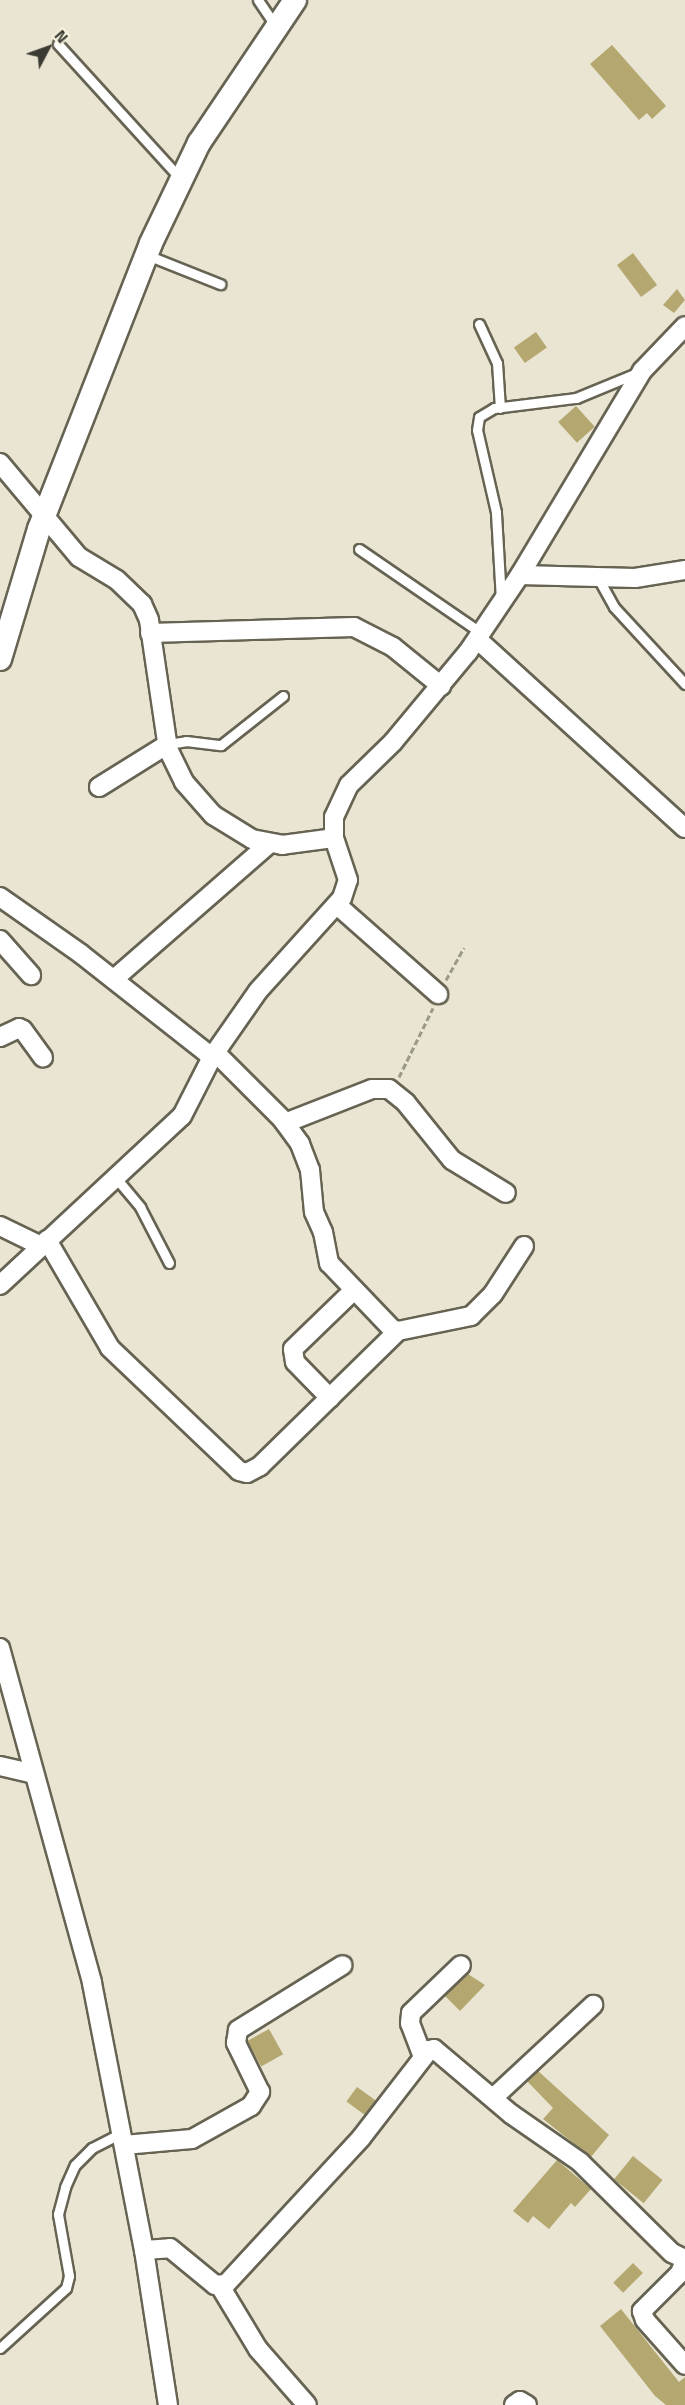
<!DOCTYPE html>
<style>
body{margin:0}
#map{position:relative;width:685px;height:2405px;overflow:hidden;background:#e9e5d2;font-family:"Titillium Web",sans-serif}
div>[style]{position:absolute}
.building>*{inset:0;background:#b4a870;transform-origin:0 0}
.path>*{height:3px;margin-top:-1.5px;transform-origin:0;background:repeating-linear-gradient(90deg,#9b998a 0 6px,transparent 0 9px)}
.roads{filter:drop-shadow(2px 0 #666353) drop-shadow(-2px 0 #666353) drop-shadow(0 2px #666353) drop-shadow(0 -2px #666353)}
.service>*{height:9px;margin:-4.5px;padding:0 4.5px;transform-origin:4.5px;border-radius:4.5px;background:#fff}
.minor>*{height:18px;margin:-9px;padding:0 9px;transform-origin:9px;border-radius:9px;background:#fff}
.tertiary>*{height:22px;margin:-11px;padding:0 11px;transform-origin:11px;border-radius:11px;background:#fff}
span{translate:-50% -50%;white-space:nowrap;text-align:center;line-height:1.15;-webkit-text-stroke:4.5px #f6f3e0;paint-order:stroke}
.north{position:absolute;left:18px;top:18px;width:60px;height:60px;-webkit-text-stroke:4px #f6f3e0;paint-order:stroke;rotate:49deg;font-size:16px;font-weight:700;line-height:24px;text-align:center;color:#3c3b33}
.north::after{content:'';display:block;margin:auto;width:21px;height:27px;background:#3c3b33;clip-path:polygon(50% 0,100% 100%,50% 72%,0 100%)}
</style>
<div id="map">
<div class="building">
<i style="clip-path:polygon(612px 45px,666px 106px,652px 119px,647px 113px,639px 120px,590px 64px)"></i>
<i style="left:633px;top:253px;width:40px;height:20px;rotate:53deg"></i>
<i style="clip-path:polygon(677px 289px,685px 300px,674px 313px,663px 305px)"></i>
<i style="left:536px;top:332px;width:19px;height:27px;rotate:55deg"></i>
<i style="left:576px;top:406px;width:28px;height:24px;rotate:48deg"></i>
<i style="clip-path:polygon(468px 1974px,485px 1985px,460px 2011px,445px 1996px)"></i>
<i style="left:269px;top:2029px;width:29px;height:25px;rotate:61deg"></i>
<i style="clip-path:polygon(538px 2071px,609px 2135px,591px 2157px,543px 2119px,553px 2108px,527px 2081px)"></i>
<i style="left:357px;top:2087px;width:24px;height:18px;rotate:36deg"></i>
<i style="left:633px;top:2156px;width:38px;height:30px;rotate:39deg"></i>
<i style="clip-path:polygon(557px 2160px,591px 2189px,575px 2207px,571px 2203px,549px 2229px,533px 2216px,528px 2223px,513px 2211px)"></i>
<i style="left:633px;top:2263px;width:14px;height:28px;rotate:45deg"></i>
<i style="clip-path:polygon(621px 2309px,679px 2382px,685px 2377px,685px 2405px,666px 2405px,655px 2396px,600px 2326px)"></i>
</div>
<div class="path">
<i style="left:446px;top:980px;width:37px;rotate:-61deg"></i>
<i style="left:399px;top:1077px;width:77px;rotate:-63.8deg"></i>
</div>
<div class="roads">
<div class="service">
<i style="left:258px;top:0;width:30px;rotate:56deg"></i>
<i style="left:58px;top:44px;width:183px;rotate:47.7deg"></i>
<i style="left:147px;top:255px;width:79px;rotate:21.7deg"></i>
<i style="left:479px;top:324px;width:43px;rotate:65.2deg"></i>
<i style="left:497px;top:363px;width:45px;rotate:86.2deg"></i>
<i style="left:359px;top:549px;width:148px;rotate:34.5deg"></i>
<i style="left:598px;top:578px;width:33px;rotate:61deg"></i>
<i style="left:614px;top:607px;width:105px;rotate:47.3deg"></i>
<i style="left:501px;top:600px;width:88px;rotate:-93.3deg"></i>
<i style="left:496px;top:512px;width:84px;rotate:-103deg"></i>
<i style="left:477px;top:430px;width:13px;rotate:-81deg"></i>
<i style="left:479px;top:417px;width:17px;rotate:-31deg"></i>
<i style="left:494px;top:408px;width:83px;rotate:-7deg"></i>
<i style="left:576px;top:398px;width:68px;rotate:-22.4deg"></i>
<i style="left:168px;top:744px;width:18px;rotate:-9deg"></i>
<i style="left:186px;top:741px;width:35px;rotate:7deg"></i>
<i style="left:221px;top:745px;width:79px;rotate:-38.3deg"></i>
<i style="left:116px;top:1178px;width:38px;rotate:50deg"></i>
<i style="left:140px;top:1207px;width:63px;rotate:62.6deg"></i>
<i style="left:0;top:2348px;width:89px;rotate:-42.3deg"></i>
<i style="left:66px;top:2288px;width:12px;rotate:-76deg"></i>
<i style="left:69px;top:2276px;width:63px;rotate:-100.1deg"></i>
<i style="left:58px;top:2214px;width:28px;rotate:-75deg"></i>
<i style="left:65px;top:2187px;width:24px;rotate:-66deg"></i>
<i style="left:75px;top:2165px;width:24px;rotate:-45deg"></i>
<i style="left:92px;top:2148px;width:34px;rotate:-27deg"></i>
</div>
<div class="minor">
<i style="left:0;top:463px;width:123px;rotate:50deg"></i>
<i style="left:79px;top:557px;width:44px;rotate:31.2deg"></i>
<i style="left:117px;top:580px;width:35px;rotate:44deg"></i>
<i style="left:142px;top:604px;width:17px;rotate:66deg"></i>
<i style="left:149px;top:620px;width:130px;rotate:81.6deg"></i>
<i style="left:168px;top:749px;width:37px;rotate:64deg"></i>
<i style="left:184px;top:782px;width:44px;rotate:48.7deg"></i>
<i style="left:213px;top:815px;width:46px;rotate:31.6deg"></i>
<i style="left:252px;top:839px;width:31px;rotate:11deg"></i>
<i style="left:282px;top:845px;width:52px;rotate:-7.7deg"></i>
<i style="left:520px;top:575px;width:115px;rotate:1.5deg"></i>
<i style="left:635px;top:578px;width:51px;rotate:-9.1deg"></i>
<i style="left:150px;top:633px;width:204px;rotate:-1.7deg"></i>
<i style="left:354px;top:627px;width:44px;rotate:27.1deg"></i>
<i style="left:393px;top:647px;width:62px;rotate:39.1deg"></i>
<i style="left:477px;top:639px;width:281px;rotate:42.3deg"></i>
<i style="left:99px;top:787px;width:81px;rotate:-31.9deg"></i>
<i style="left:0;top:897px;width:99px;rotate:35.1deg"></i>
<i style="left:81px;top:954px;width:167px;rotate:38.2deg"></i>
<i style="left:337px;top:905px;width:135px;rotate:41.4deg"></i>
<i style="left:0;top:940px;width:47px;rotate:48.5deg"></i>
<i style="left:114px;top:979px;width:207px;rotate:-41.1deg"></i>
<i style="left:0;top:1037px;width:21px;rotate:-25deg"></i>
<i style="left:19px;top:1028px;width:4px;rotate:27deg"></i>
<i style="left:23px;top:1030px;width:34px;rotate:54deg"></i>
<i style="left:215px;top:1052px;width:95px;rotate:45deg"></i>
<i style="left:282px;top:1119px;width:31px;rotate:54deg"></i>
<i style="left:300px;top:1144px;width:28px;rotate:69deg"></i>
<i style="left:310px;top:1170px;width:42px;rotate:84.6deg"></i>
<i style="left:314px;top:1212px;width:22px;rotate:66deg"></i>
<i style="left:323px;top:1232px;width:32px;rotate:79deg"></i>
<i style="left:329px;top:1263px;width:91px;rotate:46.3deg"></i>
<i style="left:392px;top:1329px;width:6px;rotate:18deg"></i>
<i style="left:398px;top:1331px;width:75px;rotate:-11.6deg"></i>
<i style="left:471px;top:1316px;width:31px;rotate:-45deg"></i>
<i style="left:493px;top:1294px;width:57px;rotate:-57.1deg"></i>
<i style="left:285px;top:1123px;width:93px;rotate:-21.3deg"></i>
<i style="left:372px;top:1089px;width:17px"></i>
<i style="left:389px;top:1089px;width:22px;rotate:39deg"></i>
<i style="left:406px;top:1103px;width:73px;rotate:51.1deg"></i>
<i style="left:452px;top:1160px;width:63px;rotate:31.4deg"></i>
<i style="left:0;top:1226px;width:46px;rotate:26deg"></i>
<i style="left:47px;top:1240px;width:125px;rotate:59.7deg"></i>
<i style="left:110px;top:1348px;width:178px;rotate:43.6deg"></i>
<i style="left:239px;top:1471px;width:8px;rotate:14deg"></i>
<i style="left:247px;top:1473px;width:15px;rotate:-28deg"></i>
<i style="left:260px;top:1466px;width:193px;rotate:-44.4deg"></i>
<i style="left:0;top:1285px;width:248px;rotate:-42.9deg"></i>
<i style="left:182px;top:1116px;width:66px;rotate:-63deg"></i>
<i style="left:212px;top:1057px;width:80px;rotate:-55.1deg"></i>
<i style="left:258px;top:991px;width:125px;rotate:-47.9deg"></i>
<i style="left:342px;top:898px;width:19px;rotate:-72deg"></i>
<i style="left:348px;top:880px;width:44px;rotate:-108.4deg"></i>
<i style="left:334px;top:838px;width:21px;rotate:-90deg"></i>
<i style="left:334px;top:817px;width:35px;rotate:-65deg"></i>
<i style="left:349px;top:785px;width:62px;rotate:-44.3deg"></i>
<i style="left:393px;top:742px;width:117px;rotate:-50.2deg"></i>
<i style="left:468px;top:652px;width:93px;rotate:-56deg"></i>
<i style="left:520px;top:575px;width:238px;rotate:-59.1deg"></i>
<i style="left:642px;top:371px;width:62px;rotate:-46.3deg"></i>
<i style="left:330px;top:1398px;width:50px;rotate:-134.2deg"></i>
<i style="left:295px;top:1362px;width:13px;rotate:-99deg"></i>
<i style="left:293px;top:1349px;width:83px;rotate:-44deg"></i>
<i style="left:0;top:1648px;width:347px;rotate:74.6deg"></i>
<i style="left:92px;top:1983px;width:272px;rotate:79deg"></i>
<i style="left:144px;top:2250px;width:157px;rotate:81.2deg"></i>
<i style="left:0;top:1766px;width:35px;rotate:13deg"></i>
<i style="left:423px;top:2057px;width:36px;rotate:-111deg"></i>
<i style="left:410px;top:2023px;width:10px;rotate:-84deg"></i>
<i style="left:411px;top:2013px;width:69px;rotate:-43.8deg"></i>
<i style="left:493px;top:2098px;width:137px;rotate:-42.9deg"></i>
<i style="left:124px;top:2145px;width:68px;rotate:-5deg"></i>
<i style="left:192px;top:2139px;width:68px;rotate:-29.2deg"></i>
<i style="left:251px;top:2106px;width:17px;rotate:-57deg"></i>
<i style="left:260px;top:2092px;width:55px;rotate:-116.1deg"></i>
<i style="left:236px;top:2043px;width:13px;rotate:-81deg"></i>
<i style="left:238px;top:2030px;width:123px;rotate:-31.8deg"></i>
<i style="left:144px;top:2250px;width:26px;rotate:-4deg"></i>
<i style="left:170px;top:2248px;width:58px;rotate:39.4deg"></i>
<i style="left:215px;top:2285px;width:11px;rotate:-5deg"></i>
<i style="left:226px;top:2284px;width:199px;rotate:-47.2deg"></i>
<i style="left:361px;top:2138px;width:111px;rotate:-52.3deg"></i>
<i style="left:429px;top:2050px;width:5px;rotate:-11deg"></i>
<i style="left:434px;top:2049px;width:101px;rotate:40.2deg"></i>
<i style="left:511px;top:2114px;width:84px;rotate:34.8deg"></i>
<i style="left:580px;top:2162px;width:129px;rotate:44.7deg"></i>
<i style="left:672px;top:2253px;width:14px;rotate:25deg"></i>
<i style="left:685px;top:2261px;width:13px;rotate:113deg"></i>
<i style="left:680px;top:2273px;width:54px;rotate:135deg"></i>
<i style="left:642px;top:2311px;width:9px;rotate:72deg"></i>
<i style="left:645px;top:2320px;width:60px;rotate:48.4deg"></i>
<i style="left:220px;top:2286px;width:74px;rotate:58.9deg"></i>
<i style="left:258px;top:2349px;width:74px;rotate:48.8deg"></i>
<i style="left:514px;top:2405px;width:7px;rotate:-34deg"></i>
<i style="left:520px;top:2401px;width:8px;rotate:30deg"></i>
</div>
<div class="tertiary">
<i style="left:0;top:659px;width:136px;rotate:-73.3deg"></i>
<i style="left:39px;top:529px;width:307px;rotate:-68.6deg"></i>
<i style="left:151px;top:243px;width:111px;rotate:-64.4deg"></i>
<i style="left:199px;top:143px;width:172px;rotate:-56.1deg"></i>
</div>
</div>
<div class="north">N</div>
</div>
